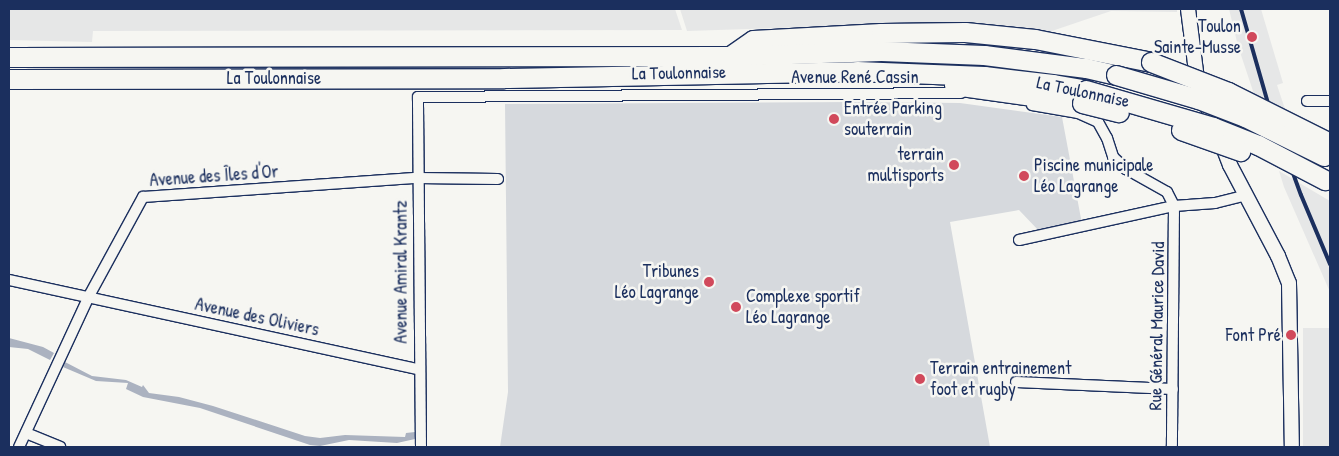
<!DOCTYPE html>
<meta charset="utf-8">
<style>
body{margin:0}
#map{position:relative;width:1339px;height:456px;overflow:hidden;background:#f6f6f2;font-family:"Patrick Hand",sans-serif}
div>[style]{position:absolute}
.built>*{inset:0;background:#e6e7e7;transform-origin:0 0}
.green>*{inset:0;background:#d6d9dd}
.water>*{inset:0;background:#abb2c0}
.roads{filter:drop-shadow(1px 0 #1b2f5e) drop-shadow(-1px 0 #1b2f5e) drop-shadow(0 1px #1b2f5e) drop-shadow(0 -1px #1b2f5e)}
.street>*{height:10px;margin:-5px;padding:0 5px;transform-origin:5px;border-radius:5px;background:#f6f6f2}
.secondary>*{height:14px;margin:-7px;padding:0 7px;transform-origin:7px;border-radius:7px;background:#f6f6f2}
.highway>*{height:19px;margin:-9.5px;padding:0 9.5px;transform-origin:9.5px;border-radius:9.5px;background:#f6f6f2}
.rail>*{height:4px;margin:-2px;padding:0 2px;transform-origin:2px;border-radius:2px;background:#1b2f5e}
.bridges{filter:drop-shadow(1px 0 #1b2f5e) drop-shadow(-1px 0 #1b2f5e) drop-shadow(0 1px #1b2f5e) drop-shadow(0 -1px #1b2f5e)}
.highway-bridge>*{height:19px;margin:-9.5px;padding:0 9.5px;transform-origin:9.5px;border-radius:9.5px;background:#f6f6f2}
.dots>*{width:14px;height:14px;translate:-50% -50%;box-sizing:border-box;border:2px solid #f6f6f2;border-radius:50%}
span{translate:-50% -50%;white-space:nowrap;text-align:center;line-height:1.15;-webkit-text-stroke:5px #f6f6f2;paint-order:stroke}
.poi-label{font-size:18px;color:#1b2f5e}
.right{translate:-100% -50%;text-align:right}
.left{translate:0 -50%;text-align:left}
.street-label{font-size:18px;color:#1b2f5e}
.frame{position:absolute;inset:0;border:10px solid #1b2f5e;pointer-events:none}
</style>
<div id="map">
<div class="built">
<i style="clip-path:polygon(9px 9px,675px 9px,682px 30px,93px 31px,92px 42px,9px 40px)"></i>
<i style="clip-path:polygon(680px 9px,1177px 9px,1177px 12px,1111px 11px,1046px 33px,868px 25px,687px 31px)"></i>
<i style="clip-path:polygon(1229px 9px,1261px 9px,1283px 83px,1277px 85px,1290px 124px,1259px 109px,1238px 46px)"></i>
<i style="clip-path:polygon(1279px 171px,1330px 201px,1330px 292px,1284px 187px)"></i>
<i style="left:1330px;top:328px;width:119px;height:27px;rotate:90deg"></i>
</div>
<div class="green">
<i style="clip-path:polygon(858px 102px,960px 103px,1062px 117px,1082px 224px,1040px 232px,1019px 210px,950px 222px,990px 447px,500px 447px,508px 392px,505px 104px)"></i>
</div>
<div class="water">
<i style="clip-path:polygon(9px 338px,43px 347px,54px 353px,50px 360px,28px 349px,9px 347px)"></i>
<i style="clip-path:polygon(65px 362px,92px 376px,126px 380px,142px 387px,143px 385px,149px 393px,179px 397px,213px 406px,305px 436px,320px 438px,345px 435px,405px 437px,406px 433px,415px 432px,415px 439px,397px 443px,349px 440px,320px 446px,310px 445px,200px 408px,143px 397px,126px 389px,128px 383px,96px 381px,63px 367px)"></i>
</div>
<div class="roads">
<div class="street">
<i style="left:1307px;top:101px;width:23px"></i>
<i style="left:1032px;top:105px;width:47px;rotate:9.9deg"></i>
<i style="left:1078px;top:113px;width:22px;rotate:24deg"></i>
<i style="left:1098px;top:122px;width:18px;rotate:61deg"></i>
<i style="left:1107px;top:138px;width:20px;rotate:72deg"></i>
<i style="left:1113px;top:157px;width:18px;rotate:43deg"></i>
<i style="left:1126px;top:169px;width:47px;rotate:29.3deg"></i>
<i style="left:1167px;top:192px;width:16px;rotate:63deg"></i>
<i style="left:1174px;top:206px;width:241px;rotate:90.5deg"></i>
<i style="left:1019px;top:240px;width:159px;rotate:-12.4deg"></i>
<i style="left:1174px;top:206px;width:41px;rotate:-4.2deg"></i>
<i style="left:1215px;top:203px;width:32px;rotate:-14deg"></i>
<i style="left:9px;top:280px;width:419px;rotate:12.3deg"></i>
<i style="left:1016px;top:382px;width:157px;rotate:2.6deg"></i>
<i style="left:26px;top:433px;width:37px;rotate:22deg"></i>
<i style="left:19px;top:447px;width:166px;rotate:-65.1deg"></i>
<i style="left:89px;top:296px;width:113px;rotate:-61.4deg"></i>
<i style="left:143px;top:197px;width:275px;rotate:-4deg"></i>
<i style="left:417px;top:178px;width:81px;rotate:0.7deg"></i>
<i style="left:421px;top:447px;width:350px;rotate:-90.5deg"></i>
<i style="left:418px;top:97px;width:543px;rotate:-0.42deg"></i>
</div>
<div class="secondary">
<i style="left:1188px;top:9px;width:71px;rotate:82.7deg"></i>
<i style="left:1197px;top:79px;width:92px;rotate:69deg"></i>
<i style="left:1230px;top:165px;width:103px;rotate:62.2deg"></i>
<i style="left:1278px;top:256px;width:29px;rotate:68deg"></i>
<i style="left:1289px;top:283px;width:164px;rotate:89deg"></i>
</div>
<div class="highway">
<i style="left:730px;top:56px;width:28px;rotate:-35deg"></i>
<i style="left:753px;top:40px;width:128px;rotate:-3.1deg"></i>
<i style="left:881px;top:33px;width:84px;rotate:-0.7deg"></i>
<i style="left:965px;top:32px;width:70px;rotate:5.7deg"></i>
<i style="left:1035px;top:39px;width:118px;rotate:11.2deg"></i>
<i style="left:9px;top:57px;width:721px;rotate:-0.08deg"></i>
<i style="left:730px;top:56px;width:151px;rotate:-1.9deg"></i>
<i style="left:881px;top:51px;width:103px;rotate:2.2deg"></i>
<i style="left:984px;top:55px;width:103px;rotate:7.3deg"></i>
<i style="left:1086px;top:68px;width:31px;rotate:13deg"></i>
<i style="left:9px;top:79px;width:495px;rotate:-0.1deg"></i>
<i style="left:504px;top:78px;width:353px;rotate:-1.1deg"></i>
<i style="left:857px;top:71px;width:127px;rotate:2.3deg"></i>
<i style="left:984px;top:76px;width:69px;rotate:6.6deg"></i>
<i style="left:1053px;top:84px;width:34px;rotate:10deg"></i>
<i style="left:954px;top:85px;width:129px;rotate:8deg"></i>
</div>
</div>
<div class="rail">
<i style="left:1241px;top:9px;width:105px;rotate:74deg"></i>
<i style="left:1270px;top:110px;width:90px;rotate:70deg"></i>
<i style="left:1301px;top:195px;width:75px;rotate:67.2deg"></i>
</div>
<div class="bridges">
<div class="highway-bridge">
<i style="left:1151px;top:62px;width:83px;rotate:21.3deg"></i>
<i style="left:1228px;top:92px;width:114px;rotate:26.6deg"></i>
<i style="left:1116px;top:75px;width:85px;rotate:16.3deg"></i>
<i style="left:1198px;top:99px;width:50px;rotate:21deg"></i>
<i style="left:1245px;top:117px;width:88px;rotate:26.3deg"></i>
<i style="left:1086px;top:90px;width:132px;rotate:16.2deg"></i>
<i style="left:1213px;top:127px;width:48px;rotate:21.8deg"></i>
<i style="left:1258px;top:145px;width:76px;rotate:27.6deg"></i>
<i style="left:1082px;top:103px;width:38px;rotate:14deg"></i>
<i style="left:1181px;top:130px;width:63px;rotate:19.6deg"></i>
</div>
</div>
<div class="dots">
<i style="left:1252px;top:37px;background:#d1495b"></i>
<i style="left:834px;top:119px;background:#d1495b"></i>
<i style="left:954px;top:165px;background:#d1495b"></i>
<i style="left:1024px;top:176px;background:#d1495b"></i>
<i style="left:709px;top:282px;background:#d1495b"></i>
<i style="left:736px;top:307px;background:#d1495b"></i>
<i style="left:1291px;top:335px;background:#d1495b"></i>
<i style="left:920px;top:379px;background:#d1495b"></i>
</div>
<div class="poi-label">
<span class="right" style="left:1241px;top:37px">Toulon<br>Sainte-Musse</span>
<span class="left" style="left:844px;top:119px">Entrée Parking<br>souterrain</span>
<span class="right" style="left:944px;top:165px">terrain<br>multisports</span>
<span class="left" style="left:1034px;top:176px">Piscine municipale<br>Léo Lagrange</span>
<span class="right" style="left:699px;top:282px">Tribunes<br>Léo Lagrange</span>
<span class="left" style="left:746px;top:307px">Complexe sportif<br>Léo Lagrange</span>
<span class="right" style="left:1281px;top:335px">Font Pré</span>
<span class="left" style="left:930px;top:379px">Terrain entrainement<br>foot et rugby</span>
</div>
<div class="street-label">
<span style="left:679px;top:73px;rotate:-1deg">La Toulonnaise</span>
<span style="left:855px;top:77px">Avenue René Cassin</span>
<span style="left:274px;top:78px">La Toulonnaise</span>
<span style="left:1083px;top:92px;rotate:12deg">La Toulonnaise</span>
<span style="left:214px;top:176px;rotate:-4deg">Avenue des Îles d'Or</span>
<span style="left:401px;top:272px;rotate:-90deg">Avenue Amiral Krantz</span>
<span style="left:257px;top:317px;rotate:12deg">Avenue des Oliviers</span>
<span style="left:1157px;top:326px;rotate:-89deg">Rue Général Maurice David</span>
</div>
<div class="frame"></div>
</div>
